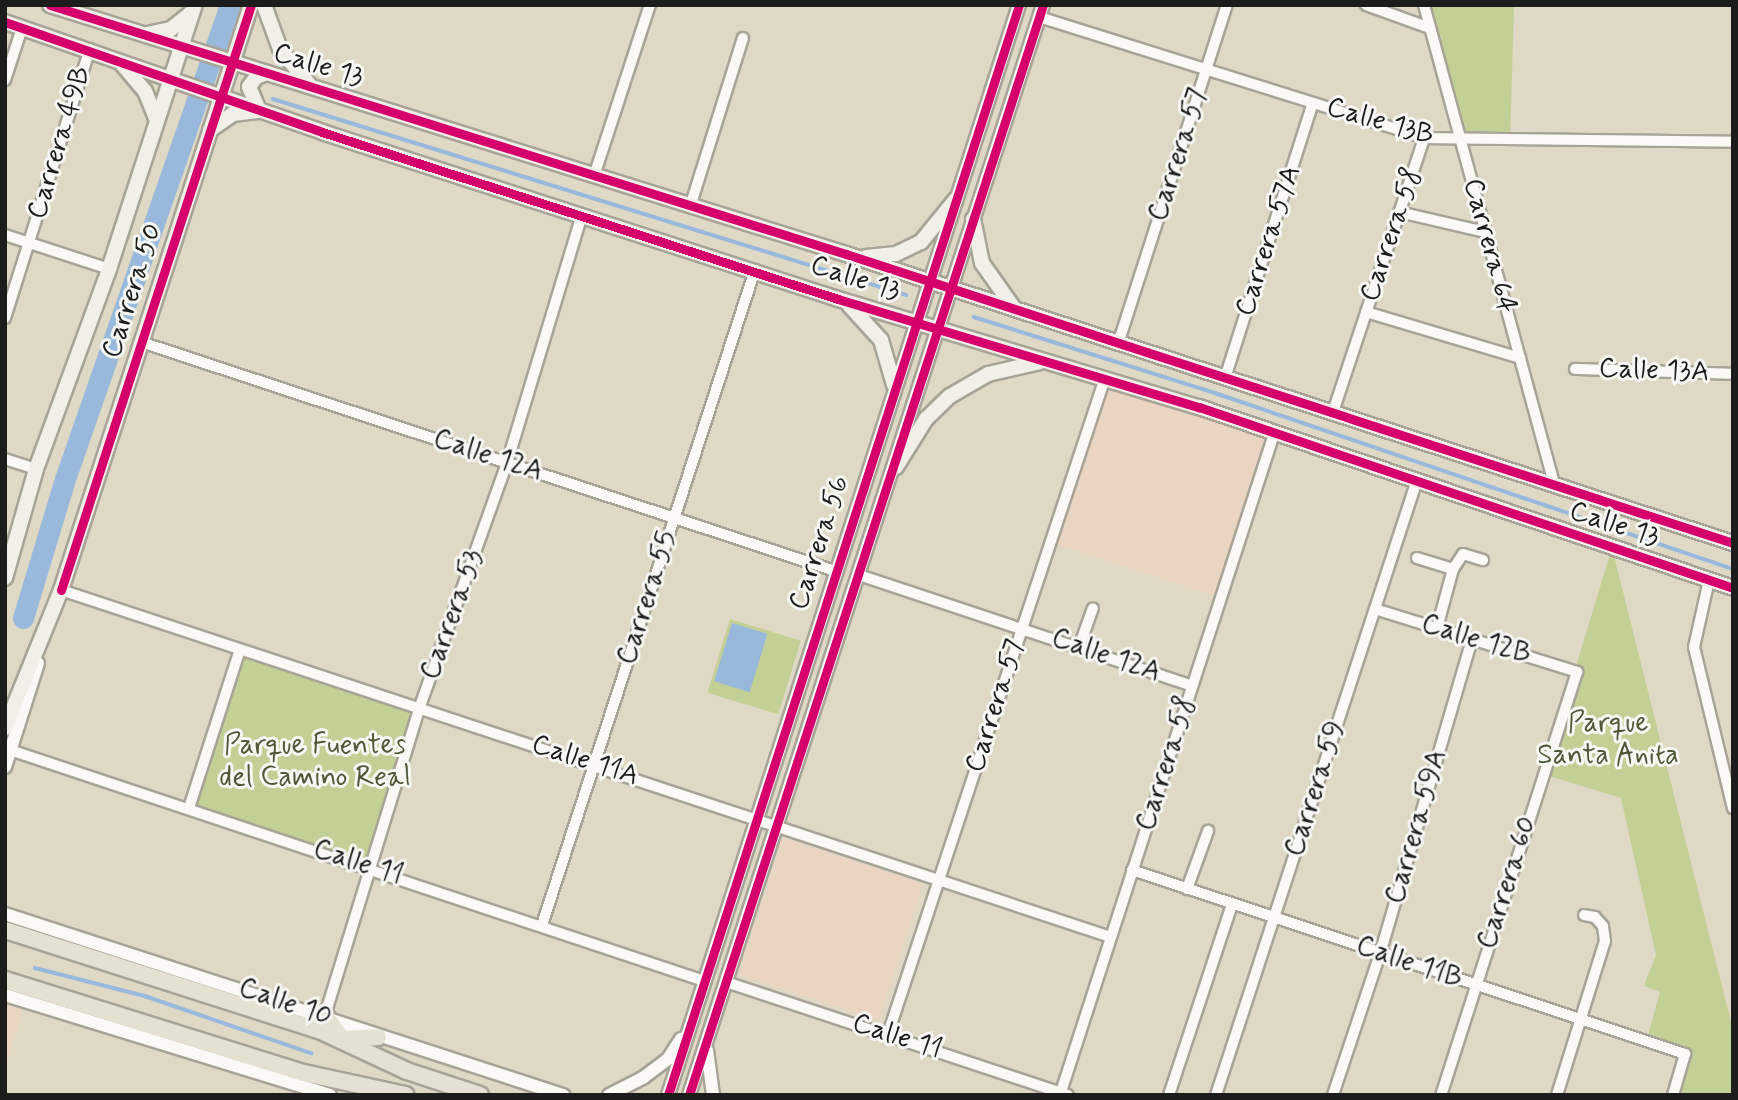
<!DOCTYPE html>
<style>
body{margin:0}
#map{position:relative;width:1738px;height:1100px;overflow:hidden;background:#ded8c4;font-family:Mynerve,sans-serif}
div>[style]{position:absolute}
.built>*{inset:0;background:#ead5c2;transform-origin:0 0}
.green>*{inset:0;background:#c2cf95;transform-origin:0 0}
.water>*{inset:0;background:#99b9dc;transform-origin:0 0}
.stream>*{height:3.5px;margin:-1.75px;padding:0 1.75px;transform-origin:1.75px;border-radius:1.75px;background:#99b9dc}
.river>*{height:21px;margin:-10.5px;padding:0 10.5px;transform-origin:10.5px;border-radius:10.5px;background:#99b9dc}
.roads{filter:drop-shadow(2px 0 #a7a397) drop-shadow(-2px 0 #a7a397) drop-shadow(0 2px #a7a397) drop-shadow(0 -2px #a7a397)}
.minor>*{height:10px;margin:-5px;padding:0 5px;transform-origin:5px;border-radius:5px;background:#faf9f6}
.tertiary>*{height:12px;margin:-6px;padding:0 6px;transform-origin:6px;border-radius:6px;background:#faf9f6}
.secondary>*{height:14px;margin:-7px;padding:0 7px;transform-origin:7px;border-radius:7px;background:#f1efe7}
.primary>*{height:16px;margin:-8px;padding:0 8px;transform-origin:8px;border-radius:8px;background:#e4e0d2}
.cycleway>*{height:9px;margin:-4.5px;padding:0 4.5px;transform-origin:4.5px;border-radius:4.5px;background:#d6006c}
span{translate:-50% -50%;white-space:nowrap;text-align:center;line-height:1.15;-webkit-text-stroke:6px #f6f6f2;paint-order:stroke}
.street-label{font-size:28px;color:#1c1c1c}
.park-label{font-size:28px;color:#4e5839}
.frame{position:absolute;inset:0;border:7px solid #1c1c1c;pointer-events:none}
</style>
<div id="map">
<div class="built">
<i style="left:1105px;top:378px;width:178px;height:173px;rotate:18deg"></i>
<i style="left:783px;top:838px;width:147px;height:144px;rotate:18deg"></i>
<i style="clip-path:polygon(5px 998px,25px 1002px,5px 1069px)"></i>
</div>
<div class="green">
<i style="clip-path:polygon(1424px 5px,1514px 5px,1510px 141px,1461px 142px)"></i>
<i style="clip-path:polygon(1612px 548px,1733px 1030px,1733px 1095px,1673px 1095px,1685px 1055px,1646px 1043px,1660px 992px,1644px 986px,1656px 955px,1621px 798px,1543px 774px)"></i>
<i style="left:730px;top:619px;width:74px;height:77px;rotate:17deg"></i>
<i style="left:239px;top:652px;width:189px;height:164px;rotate:17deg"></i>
</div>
<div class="water">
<i style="left:732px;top:623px;width:37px;height:61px;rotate:17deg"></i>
</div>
<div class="stream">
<i style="left:273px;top:99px;width:663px;rotate:17.2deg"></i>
<i style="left:974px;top:317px;width:253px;rotate:17.5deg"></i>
<i style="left:1215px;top:393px;width:547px;rotate:18.77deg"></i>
<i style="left:35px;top:968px;width:114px;rotate:14.3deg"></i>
<i style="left:145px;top:996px;width:176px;rotate:19deg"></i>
</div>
<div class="river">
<i style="left:23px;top:618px;width:145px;rotate:-73.2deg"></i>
<i style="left:65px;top:479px;width:502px;rotate:-70.81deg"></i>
</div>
<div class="roads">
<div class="minor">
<i style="left:1366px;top:5px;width:68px;rotate:19.8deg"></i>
<i style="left:1424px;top:5px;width:499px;rotate:74.8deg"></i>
<i style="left:1039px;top:17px;width:404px;rotate:17.4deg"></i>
<i style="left:1424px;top:138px;width:309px;rotate:0.7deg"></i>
<i style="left:5px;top:80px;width:55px;rotate:-71.9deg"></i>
<i style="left:594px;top:176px;width:180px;rotate:-71.9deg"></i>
<i style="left:690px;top:207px;width:177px;rotate:-72.6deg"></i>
<i style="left:1399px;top:212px;width:88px;rotate:13.1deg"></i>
<i style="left:5px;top:235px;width:109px;rotate:18.1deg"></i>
<i style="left:1366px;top:312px;width:161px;rotate:16.6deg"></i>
<i style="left:5px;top:318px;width:282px;rotate:-72.5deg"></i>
<i style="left:141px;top:342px;width:731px;rotate:18.26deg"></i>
<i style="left:1118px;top:344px;width:356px;rotate:-72.2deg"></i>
<i style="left:1575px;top:369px;width:158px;rotate:1.8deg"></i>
<i style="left:1225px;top:378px;width:289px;rotate:-72.3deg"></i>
<i style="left:1333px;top:412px;width:289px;rotate:-71.6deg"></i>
<i style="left:5px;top:459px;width:33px;rotate:18deg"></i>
<i style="left:1417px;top:558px;width:38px;rotate:17deg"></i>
<i style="left:1453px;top:569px;width:61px;rotate:105.2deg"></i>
<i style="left:1453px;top:569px;width:18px;rotate:-56deg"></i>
<i style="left:1463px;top:554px;width:21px;rotate:17deg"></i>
<i style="left:859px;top:575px;width:351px;rotate:18.4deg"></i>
<i style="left:1709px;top:580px;width:69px;rotate:102.6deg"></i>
<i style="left:1694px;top:647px;width:166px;rotate:76.4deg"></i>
<i style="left:61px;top:590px;width:1103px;rotate:18.29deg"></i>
<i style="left:1375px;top:609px;width:212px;rotate:17.3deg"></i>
<i style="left:1577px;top:672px;width:444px;rotate:107.8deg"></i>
<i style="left:1079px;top:647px;width:41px;rotate:-70.3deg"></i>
<i style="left:10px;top:750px;width:731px;rotate:18.41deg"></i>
<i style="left:189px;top:808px;width:164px;rotate:-72.2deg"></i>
<i style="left:1132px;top:870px;width:583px;rotate:18.4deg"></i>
<i style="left:1685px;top:1054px;width:43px;rotate:106.3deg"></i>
<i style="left:1187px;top:889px;width:62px;rotate:-70.1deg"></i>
<i style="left:542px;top:925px;width:689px;rotate:-71.99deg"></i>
<i style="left:726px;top:982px;width:360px;rotate:18.3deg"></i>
<i style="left:325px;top:1015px;width:323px;rotate:-72.9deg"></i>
<i style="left:420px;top:706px;width:258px;rotate:-70.3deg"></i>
<i style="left:507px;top:463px;width:259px;rotate:-73.2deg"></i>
<i style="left:888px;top:1034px;width:691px;rotate:-71.7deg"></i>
<i style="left:1060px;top:1095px;width:695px;rotate:-72.06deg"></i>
<i style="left:1169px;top:1095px;width:201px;rotate:-71.7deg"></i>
<i style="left:1216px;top:1095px;width:644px;rotate:-71.9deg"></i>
<i style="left:1333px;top:1095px;width:149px;rotate:-71.6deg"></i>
<i style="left:1380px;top:954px;width:328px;rotate:-73.7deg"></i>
<i style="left:1557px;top:1095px;width:161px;rotate:-72.7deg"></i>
<i style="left:1605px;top:941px;width:15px;rotate:-98deg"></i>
<i style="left:1603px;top:926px;width:12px;rotate:-132deg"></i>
<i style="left:1595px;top:917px;width:11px;rotate:-170deg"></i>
</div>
<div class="tertiary">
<i style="left:5px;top:767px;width:109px;rotate:-72.4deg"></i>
<i style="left:5px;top:914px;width:587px;rotate:17.97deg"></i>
<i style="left:5px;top:995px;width:340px;rotate:17.1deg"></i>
<i style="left:707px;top:1050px;width:45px;rotate:82.4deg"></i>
<i style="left:609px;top:1095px;width:39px;rotate:-27deg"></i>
<i style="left:644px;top:1077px;width:30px;rotate:-37deg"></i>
<i style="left:668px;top:1059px;width:24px;rotate:-57deg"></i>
<i style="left:668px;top:1095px;width:1145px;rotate:-72.15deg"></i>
<i style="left:689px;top:1095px;width:1146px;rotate:-72.01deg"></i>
</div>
<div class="secondary">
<i style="left:50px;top:5px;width:834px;rotate:17.37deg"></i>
<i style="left:846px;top:254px;width:933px;rotate:18.05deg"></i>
<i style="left:264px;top:5px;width:47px;rotate:70deg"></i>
<i style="left:280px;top:49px;width:45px;rotate:50.4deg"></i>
<i style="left:5px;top:22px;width:336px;rotate:19.1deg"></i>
<i style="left:322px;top:132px;width:542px;rotate:17.93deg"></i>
<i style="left:838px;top:299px;width:377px;rotate:16.7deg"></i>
<i style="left:1199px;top:407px;width:564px;rotate:18.72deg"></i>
<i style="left:147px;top:34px;width:25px;rotate:-12deg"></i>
<i style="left:171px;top:29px;width:28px;rotate:-39deg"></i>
<i style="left:122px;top:64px;width:35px;rotate:50deg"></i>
<i style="left:145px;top:91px;width:32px;rotate:68deg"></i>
<i style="left:258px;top:108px;width:23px;rotate:-113deg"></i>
<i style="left:249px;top:87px;width:12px;rotate:-55deg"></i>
<i style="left:256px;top:77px;width:12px;rotate:-20deg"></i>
<i style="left:210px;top:130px;width:28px;rotate:-35deg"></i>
<i style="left:233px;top:114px;width:25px;rotate:-7deg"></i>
<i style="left:973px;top:219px;width:45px;rotate:78.4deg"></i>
<i style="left:982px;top:263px;width:54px;rotate:54.8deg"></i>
<i style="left:866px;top:257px;width:30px;rotate:-6deg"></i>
<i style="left:896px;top:254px;width:28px;rotate:-26deg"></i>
<i style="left:921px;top:242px;width:55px;rotate:-50.9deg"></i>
<i style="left:849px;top:305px;width:47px;rotate:47.6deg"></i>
<i style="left:881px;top:340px;width:47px;rotate:73.9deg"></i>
<i style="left:896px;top:467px;width:57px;rotate:-58deg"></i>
<i style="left:926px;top:419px;width:33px;rotate:-44deg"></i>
<i style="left:950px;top:396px;width:44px;rotate:-30.1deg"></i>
<i style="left:988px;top:374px;width:53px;rotate:-13deg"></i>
<i style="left:5px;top:578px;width:113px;rotate:-74.1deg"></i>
<i style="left:36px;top:469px;width:213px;rotate:-69.9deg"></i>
<i style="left:109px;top:269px;width:278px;rotate:-72deg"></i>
<i style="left:5px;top:728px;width:149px;rotate:-67.9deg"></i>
<i style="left:61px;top:590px;width:615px;rotate:-72.01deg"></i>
</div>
<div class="primary">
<i style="left:5px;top:930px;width:330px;rotate:17.7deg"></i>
<i style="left:319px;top:1030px;width:97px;rotate:25deg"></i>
<i style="left:407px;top:1071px;width:77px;rotate:18.2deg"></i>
<i style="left:5px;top:980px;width:313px;rotate:17.3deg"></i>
<i style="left:304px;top:1073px;width:104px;rotate:12.2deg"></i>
<i style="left:325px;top:1015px;width:29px;rotate:55deg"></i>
<i style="left:342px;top:1039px;width:36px;rotate:-3deg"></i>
</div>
</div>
<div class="cycleway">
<i style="left:50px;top:5px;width:834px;rotate:17.37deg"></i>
<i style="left:846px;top:254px;width:933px;rotate:18.05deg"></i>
<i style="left:5px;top:22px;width:336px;rotate:19.1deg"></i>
<i style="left:322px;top:132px;width:542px;rotate:17.93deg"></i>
<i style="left:838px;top:299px;width:377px;rotate:16.7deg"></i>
<i style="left:1199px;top:407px;width:564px;rotate:18.72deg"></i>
<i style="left:61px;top:590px;width:615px;rotate:-72.01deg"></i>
<i style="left:668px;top:1095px;width:1145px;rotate:-72.15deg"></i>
<i style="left:689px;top:1095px;width:1146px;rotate:-72.01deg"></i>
</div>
<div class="street-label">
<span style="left:318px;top:66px;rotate:17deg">Calle 13</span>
<span style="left:1380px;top:122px;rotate:16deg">Calle 13B</span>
<span style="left:60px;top:143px;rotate:-73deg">Carrera 49B</span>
<span style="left:1179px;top:155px;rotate:-72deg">Carrera 57</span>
<span style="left:1392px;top:235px;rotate:-71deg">Carrera 58</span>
<span style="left:1269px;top:241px;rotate:-72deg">Carrera 57A</span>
<span style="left:1489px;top:246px;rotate:75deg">Carrera 64</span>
<span style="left:855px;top:279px;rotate:18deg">Calle 13</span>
<span style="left:133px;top:291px;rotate:-72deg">Carrera 50</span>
<span style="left:1654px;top:371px;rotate:2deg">Calle 13A</span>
<span style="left:488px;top:456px;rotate:18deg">Calle 12A</span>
<span style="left:1614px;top:525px;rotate:18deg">Calle 13</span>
<span style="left:820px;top:543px;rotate:-72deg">Carrera 56</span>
<span style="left:648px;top:598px;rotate:-72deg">Carrera 55</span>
<span style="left:453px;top:615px;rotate:-70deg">Carrera 53</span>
<span style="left:1476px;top:640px;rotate:17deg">Calle 12B</span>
<span style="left:1106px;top:656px;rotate:19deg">Calle 12A</span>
<span style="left:996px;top:706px;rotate:-72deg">Carrera 57</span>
<span style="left:585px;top:761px;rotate:18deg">Calle 11A</span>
<span style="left:1167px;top:764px;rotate:-72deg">Carrera 58</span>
<span style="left:1316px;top:789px;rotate:-72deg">Carrera 59</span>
<span style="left:1417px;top:827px;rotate:-74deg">Carrera 59A</span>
<span style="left:358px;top:863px;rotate:18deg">Calle 11</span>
<span style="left:1508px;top:883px;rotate:-72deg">Carrera 60</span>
<span style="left:1409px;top:963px;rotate:19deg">Calle 11B</span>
<span style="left:285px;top:1003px;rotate:19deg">Calle 10</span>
<span style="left:897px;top:1037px;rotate:18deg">Calle 11</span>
</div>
<div class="park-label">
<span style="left:1608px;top:740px">Parque<br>Santa Anita</span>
<span style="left:315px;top:762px">Parque Fuentes<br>del Camino Real</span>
</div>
<div class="frame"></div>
</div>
